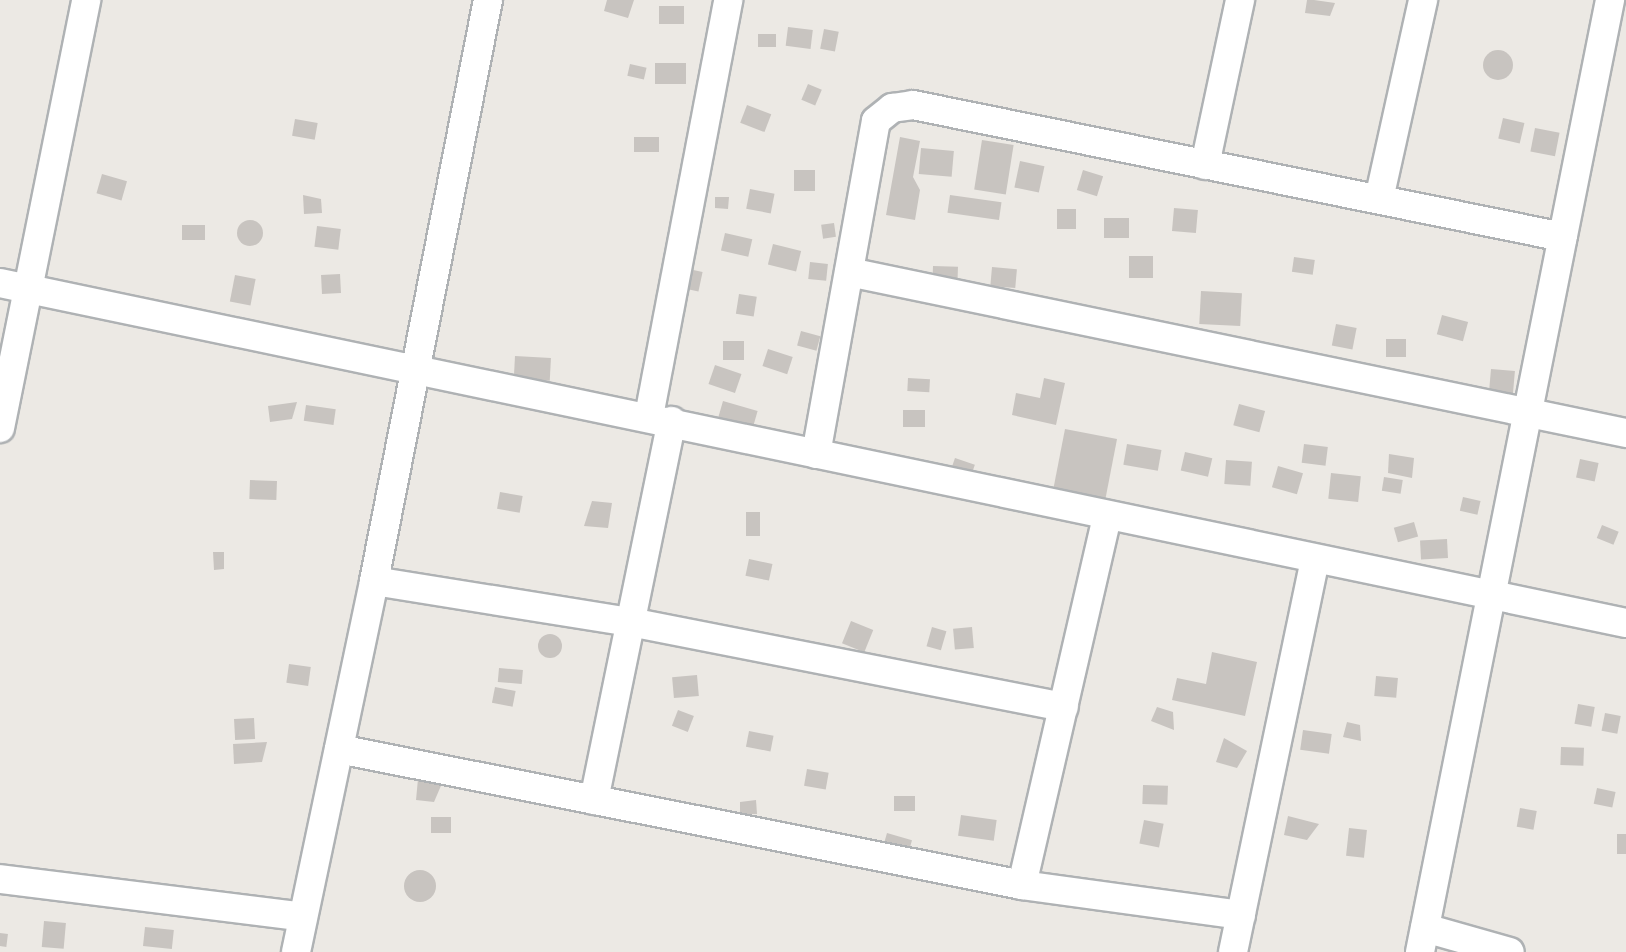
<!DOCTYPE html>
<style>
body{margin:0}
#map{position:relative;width:1626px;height:952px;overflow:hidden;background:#ece9e4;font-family:Figtree,sans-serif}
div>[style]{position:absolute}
.building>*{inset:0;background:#c8c4c0;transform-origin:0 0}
.round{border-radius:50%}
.roads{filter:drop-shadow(2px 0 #afb2b4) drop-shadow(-2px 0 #afb2b4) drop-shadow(0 2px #afb2b4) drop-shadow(0 -2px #afb2b4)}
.street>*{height:28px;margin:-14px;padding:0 14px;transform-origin:14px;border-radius:14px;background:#fff}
span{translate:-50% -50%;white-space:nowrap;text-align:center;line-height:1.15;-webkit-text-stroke:4.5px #fff;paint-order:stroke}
</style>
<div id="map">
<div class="building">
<i style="clip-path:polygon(607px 0,634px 0,628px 18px,604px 11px)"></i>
<i style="clip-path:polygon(1307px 0,1314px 0,1335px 3px,1330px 16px,1305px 13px)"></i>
<i style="left:659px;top:6px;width:25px;height:18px"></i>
<i style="left:788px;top:27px;width:25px;height:19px;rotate:7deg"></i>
<i style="left:824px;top:29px;width:15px;height:20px;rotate:11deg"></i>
<i style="left:758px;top:34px;width:18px;height:13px"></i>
<i class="round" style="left:1483px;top:50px;width:30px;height:30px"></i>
<i style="left:655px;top:63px;width:31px;height:21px"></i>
<i style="left:630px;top:64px;width:17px;height:12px;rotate:13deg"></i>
<i style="left:808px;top:84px;width:15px;height:17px;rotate:23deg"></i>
<i style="left:747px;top:105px;width:26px;height:19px;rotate:21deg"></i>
<i style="left:1503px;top:118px;width:22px;height:21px;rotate:13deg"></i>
<i style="left:295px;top:119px;width:23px;height:17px;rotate:10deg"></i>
<i style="left:1535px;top:128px;width:25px;height:24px;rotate:11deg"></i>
<i style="left:634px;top:137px;width:25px;height:15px"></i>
<i style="clip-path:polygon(900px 137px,920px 141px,913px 177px,920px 190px,915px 220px,886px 215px)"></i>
<i style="left:982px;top:140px;width:32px;height:50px;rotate:9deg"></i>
<i style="left:921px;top:148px;width:33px;height:26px;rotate:5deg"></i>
<i style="left:1020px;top:161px;width:25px;height:27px;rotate:12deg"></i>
<i style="left:815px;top:170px;width:21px;height:21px;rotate:90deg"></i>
<i style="left:1083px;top:170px;width:21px;height:21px;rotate:17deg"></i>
<i style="left:102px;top:174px;width:26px;height:20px;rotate:16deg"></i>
<i style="left:750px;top:189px;width:25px;height:20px;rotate:11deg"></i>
<i style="clip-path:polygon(303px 195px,321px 199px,322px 213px,304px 214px)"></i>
<i style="left:950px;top:195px;width:52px;height:18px;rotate:8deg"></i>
<i style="clip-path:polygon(715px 197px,729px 197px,728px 209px,715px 208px)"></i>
<i style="left:1174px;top:208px;width:24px;height:23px;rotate:5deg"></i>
<i style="left:1057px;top:209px;width:19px;height:20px"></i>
<i style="left:1129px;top:218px;width:20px;height:25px;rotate:90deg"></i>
<i class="round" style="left:237px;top:220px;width:26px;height:26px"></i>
<i style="left:834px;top:223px;width:14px;height:13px;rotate:82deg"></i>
<i style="left:205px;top:225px;width:15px;height:23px;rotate:90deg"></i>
<i style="left:317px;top:226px;width:24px;height:21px;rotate:7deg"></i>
<i style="left:725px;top:233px;width:28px;height:18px;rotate:13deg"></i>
<i style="left:773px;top:244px;width:29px;height:21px;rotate:14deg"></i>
<i style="left:1129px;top:256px;width:24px;height:22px"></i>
<i style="left:1294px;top:257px;width:21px;height:15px;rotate:8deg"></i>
<i style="left:810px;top:262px;width:18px;height:17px;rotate:6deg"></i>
<i style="left:933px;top:266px;width:25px;height:16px;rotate:2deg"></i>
<i style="left:992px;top:267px;width:25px;height:19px;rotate:5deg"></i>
<i style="left:684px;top:268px;width:19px;height:20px;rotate:12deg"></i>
<i style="left:340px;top:274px;width:19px;height:19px;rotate:87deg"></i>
<i style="left:235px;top:275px;width:21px;height:27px;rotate:11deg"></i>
<i style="left:1201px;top:291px;width:41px;height:33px;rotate:3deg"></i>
<i style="left:739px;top:294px;width:18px;height:20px;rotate:9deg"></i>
<i style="left:1442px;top:315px;width:27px;height:20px;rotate:15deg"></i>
<i style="left:1336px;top:324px;width:21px;height:22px;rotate:11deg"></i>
<i style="left:801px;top:331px;width:20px;height:15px;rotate:15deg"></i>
<i style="left:1386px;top:339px;width:20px;height:18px"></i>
<i style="left:723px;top:341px;width:21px;height:19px"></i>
<i style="left:768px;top:349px;width:26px;height:18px;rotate:18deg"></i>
<i style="left:515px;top:356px;width:36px;height:23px;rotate:3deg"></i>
<i style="left:715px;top:365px;width:28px;height:20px;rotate:19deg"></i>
<i style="left:1491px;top:369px;width:24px;height:25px;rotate:5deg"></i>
<i style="left:908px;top:378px;width:22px;height:13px;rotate:3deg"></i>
<i style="clip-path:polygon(1044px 378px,1065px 383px,1056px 425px,1012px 415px,1016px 393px,1040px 398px)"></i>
<i style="left:723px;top:401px;width:36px;height:18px;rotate:16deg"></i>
<i style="clip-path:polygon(297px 402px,292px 419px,270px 422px,268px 406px)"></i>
<i style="left:1239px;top:404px;width:27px;height:22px;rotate:15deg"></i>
<i style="left:306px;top:405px;width:30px;height:16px;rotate:8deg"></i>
<i style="left:925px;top:410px;width:17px;height:22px;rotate:90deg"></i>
<i style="left:1065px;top:429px;width:53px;height:63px;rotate:11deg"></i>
<i style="left:1127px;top:444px;width:35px;height:21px;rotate:10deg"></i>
<i style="left:1304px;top:444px;width:24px;height:19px;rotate:7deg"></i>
<i style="left:1185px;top:452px;width:28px;height:19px;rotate:13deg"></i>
<i style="clip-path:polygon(1389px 454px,1414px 458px,1412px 478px,1388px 473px)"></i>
<i style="left:955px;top:458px;width:21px;height:17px;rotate:19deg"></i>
<i style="left:1580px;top:459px;width:19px;height:19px;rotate:12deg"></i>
<i style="left:1226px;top:460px;width:26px;height:24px;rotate:4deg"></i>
<i style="left:1278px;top:466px;width:26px;height:22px;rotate:16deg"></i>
<i style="left:1331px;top:473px;width:30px;height:26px;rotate:6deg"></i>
<i style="left:1384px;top:477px;width:19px;height:14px;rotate:9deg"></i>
<i style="left:250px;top:480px;width:27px;height:19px;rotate:2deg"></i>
<i style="left:500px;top:492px;width:23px;height:17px;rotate:10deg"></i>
<i style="left:1463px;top:497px;width:18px;height:14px;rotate:13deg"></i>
<i style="clip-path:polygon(592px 501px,612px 503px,608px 528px,584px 526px)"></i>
<i style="left:746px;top:512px;width:14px;height:24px"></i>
<i style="left:1414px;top:522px;width:15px;height:21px;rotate:74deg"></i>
<i style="left:1602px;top:525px;width:18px;height:14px;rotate:22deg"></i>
<i style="left:1447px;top:539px;width:19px;height:27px;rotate:87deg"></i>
<i style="clip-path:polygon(213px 552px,224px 552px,224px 569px,214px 570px)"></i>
<i style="left:749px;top:559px;width:24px;height:17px;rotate:12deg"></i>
<i style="left:851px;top:621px;width:24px;height:24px;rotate:22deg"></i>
<i style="left:932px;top:627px;width:15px;height:20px;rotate:16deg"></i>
<i style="left:972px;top:627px;width:21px;height:19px;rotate:85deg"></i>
<i class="round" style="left:538px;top:634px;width:24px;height:24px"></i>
<i style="clip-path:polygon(1212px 652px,1257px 662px,1245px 716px,1172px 700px,1177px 678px,1206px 684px)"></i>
<i style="left:289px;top:664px;width:22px;height:19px;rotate:8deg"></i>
<i style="left:499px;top:668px;width:24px;height:14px;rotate:5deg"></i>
<i style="left:697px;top:675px;width:21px;height:25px;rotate:85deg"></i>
<i style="left:1376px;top:676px;width:22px;height:20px;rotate:5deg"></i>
<i style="left:495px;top:687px;width:21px;height:16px;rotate:11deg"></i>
<i style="left:1578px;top:704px;width:17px;height:20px;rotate:10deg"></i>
<i style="clip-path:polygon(1157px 707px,1173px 712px,1174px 730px,1151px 721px)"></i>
<i style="left:678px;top:710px;width:17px;height:17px;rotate:21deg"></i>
<i style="left:1605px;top:713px;width:16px;height:18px;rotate:11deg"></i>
<i style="left:254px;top:718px;width:21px;height:20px;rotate:87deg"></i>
<i style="clip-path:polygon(1347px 722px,1360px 725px,1361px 741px,1343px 737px)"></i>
<i style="left:1303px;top:730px;width:29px;height:20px;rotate:8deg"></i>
<i style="left:749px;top:731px;width:25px;height:16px;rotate:11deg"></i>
<i style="clip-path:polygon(1224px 738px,1247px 751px,1237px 768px,1216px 762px)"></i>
<i style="clip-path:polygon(267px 742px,262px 762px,234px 764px,233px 744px)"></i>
<i style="left:1561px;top:747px;width:23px;height:18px;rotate:2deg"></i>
<i style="left:807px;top:769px;width:22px;height:17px;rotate:10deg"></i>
<i style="clip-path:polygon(418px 779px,443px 781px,434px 802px,416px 800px)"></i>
<i style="left:1143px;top:785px;width:25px;height:19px;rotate:2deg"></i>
<i style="left:1597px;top:788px;width:19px;height:16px;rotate:12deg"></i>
<i style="left:894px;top:796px;width:21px;height:15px"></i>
<i style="clip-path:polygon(756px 800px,757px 814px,740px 814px,740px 802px)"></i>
<i style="left:1520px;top:808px;width:17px;height:19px;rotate:10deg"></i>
<i style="left:961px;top:815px;width:36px;height:21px;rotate:8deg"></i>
<i style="clip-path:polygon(1288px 816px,1319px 824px,1307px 840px,1284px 835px)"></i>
<i style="left:431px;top:817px;width:20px;height:16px"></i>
<i style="left:1144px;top:820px;width:20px;height:24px;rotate:11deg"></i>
<i style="left:1349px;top:828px;width:18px;height:28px;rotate:6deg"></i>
<i style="left:887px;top:833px;width:26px;height:17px;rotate:16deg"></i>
<i style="left:1617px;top:834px;width:9px;height:20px"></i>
<i class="round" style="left:404px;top:870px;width:32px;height:32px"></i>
<i style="left:44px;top:921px;width:22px;height:26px;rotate:5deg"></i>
<i style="left:145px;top:927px;width:29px;height:19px;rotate:6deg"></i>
<i style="left:0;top:933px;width:8px;height:13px;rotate:7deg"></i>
</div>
<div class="roads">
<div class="street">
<i style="left:1205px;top:165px;width:169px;rotate:-78deg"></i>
<i style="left:1379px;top:199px;width:204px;rotate:-77.5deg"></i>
<i style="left:849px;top:272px;width:794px;rotate:11.71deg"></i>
<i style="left:0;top:283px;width:1661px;rotate:11.81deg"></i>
<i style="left:649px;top:416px;width:423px;rotate:-79.2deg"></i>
<i style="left:0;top:428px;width:437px;rotate:-78.6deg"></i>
<i style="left:816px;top:454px;width:338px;rotate:-79.8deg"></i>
<i style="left:876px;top:121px;width:21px;rotate:-39deg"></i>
<i style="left:892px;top:108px;width:21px;rotate:-8deg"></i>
<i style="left:913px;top:105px;width:663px;rotate:11.48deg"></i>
<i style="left:374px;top:581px;width:259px;rotate:9.1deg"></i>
<i style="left:630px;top:622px;width:442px;rotate:11.1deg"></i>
<i style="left:339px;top:749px;width:696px;rotate:11.26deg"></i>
<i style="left:1022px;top:885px;width:221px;rotate:7.8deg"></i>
<i style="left:594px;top:800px;width:387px;rotate:-78.4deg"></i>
<i style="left:0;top:879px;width:305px;rotate:7.1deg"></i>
<i style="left:1022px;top:885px;width:379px;rotate:-77deg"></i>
<i style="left:1425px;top:928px;width:88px;rotate:15.8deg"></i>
<i style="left:296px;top:952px;width:379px;rotate:-78.1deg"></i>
<i style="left:374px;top:581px;width:592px;rotate:-78.9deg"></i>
<i style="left:1233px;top:952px;width:400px;rotate:-78.2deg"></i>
<i style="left:1420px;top:952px;width:971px;rotate:-78.71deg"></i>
</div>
</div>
</div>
